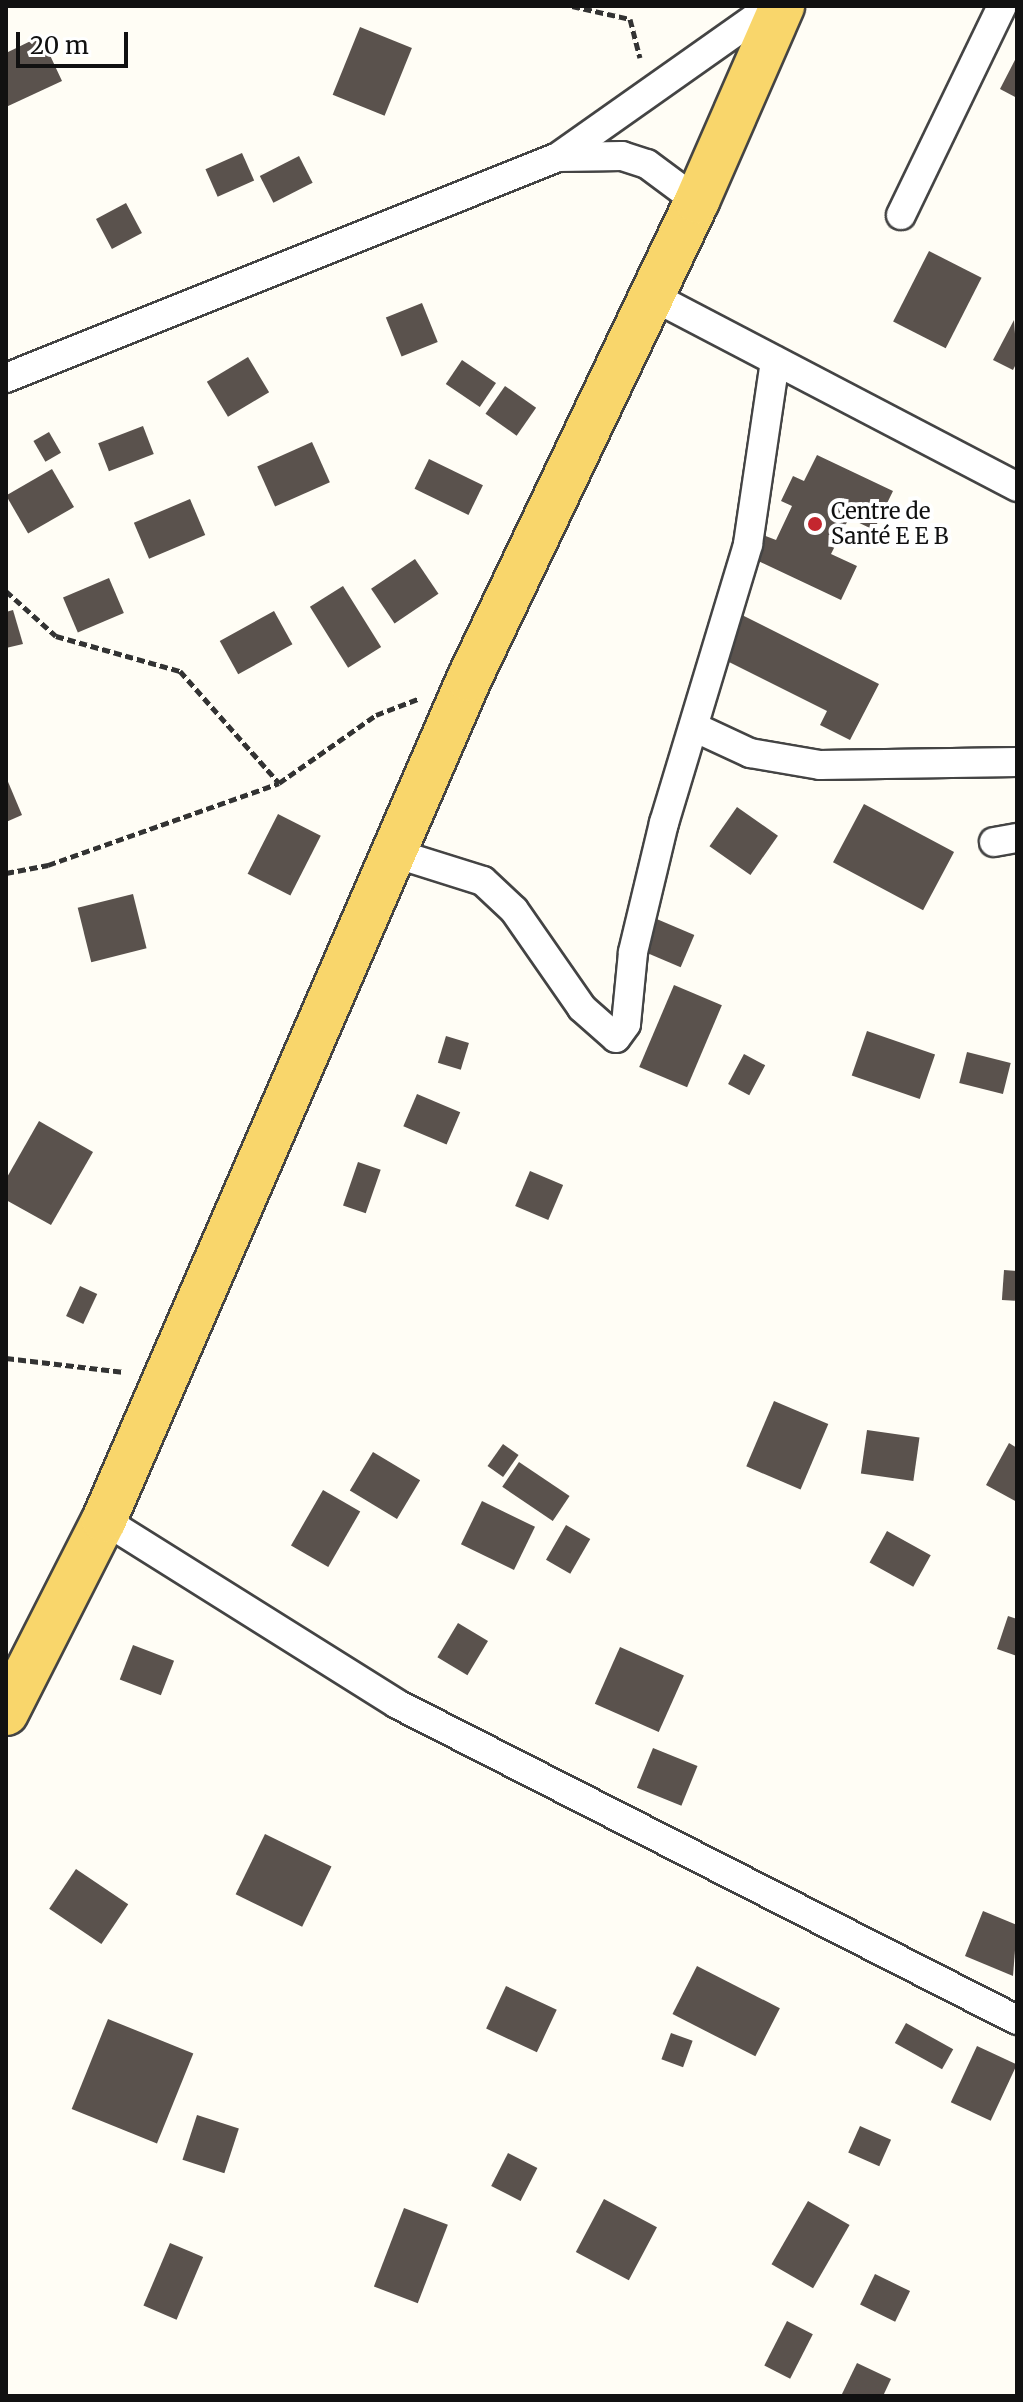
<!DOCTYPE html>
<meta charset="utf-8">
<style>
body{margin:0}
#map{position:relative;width:1023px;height:2402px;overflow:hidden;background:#fffdf5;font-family:Merriweather,serif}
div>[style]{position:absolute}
.building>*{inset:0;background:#5a524d;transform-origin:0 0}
.path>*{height:5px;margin-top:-2.5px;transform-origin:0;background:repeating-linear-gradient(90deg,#333 0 8px,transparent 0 12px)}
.roads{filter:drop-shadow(2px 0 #444) drop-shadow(-2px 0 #444) drop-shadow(0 2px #444) drop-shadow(0 -2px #444)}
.minor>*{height:28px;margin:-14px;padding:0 14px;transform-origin:14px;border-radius:14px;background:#fff}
.primary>*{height:44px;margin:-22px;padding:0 22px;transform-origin:22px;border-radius:22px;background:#f9d66b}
.dots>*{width:22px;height:22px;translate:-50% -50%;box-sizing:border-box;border:4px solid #fff;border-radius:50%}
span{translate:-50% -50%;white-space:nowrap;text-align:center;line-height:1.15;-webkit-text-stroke:8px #fff;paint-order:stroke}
.poi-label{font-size:22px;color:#111}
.left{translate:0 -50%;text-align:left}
.frame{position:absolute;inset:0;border:8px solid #111;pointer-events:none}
.scale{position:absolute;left:16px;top:32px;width:112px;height:36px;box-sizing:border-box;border:4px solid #111;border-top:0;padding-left:10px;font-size:24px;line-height:28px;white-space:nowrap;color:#111;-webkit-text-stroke:6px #fff;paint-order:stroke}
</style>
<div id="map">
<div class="building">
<i style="left:360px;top:27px;width:56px;height:73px;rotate:22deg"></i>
<i style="clip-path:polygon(41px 36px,62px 81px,6px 107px,6px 53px)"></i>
<i style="clip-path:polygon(1017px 56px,1017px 98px,1000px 89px)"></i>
<i style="left:242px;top:153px;width:30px;height:40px;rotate:66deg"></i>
<i style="left:299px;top:156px;width:30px;height:44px;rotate:63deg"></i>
<i style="left:126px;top:203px;width:34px;height:34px;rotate:62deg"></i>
<i style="left:929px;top:251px;width:59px;height:79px;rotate:27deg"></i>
<i style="left:422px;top:303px;width:42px;height:39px;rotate:68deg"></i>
<i style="clip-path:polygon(1014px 320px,1017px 362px,1013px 370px,993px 360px)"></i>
<i style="left:248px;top:357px;width:41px;height:48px;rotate:59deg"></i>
<i style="left:462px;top:360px;width:41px;height:29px;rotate:34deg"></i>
<i style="left:505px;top:386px;width:38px;height:34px;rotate:35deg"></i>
<i style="left:143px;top:426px;width:30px;height:48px;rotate:69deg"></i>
<i style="left:49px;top:432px;width:24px;height:18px;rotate:60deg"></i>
<i style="left:312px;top:442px;width:44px;height:60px;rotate:66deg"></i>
<i style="clip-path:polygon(817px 455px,893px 491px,874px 530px,849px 518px,831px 554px,857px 566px,841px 600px,752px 558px,763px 535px,776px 540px,792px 506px,781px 501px,793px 476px,804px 481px)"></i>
<i style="left:429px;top:459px;width:60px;height:33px;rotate:26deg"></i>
<i style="left:52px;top:469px;width:44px;height:53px;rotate:60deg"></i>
<i style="left:190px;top:499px;width:39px;height:61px;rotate:67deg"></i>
<i style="left:415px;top:559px;width:42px;height:53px;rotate:56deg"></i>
<i style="left:109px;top:578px;width:38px;height:50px;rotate:67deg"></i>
<i style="left:343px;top:586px;width:72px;height:39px;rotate:58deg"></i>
<i style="clip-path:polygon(13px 610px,23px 644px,6px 648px,6px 612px)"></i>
<i style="left:274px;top:611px;width:38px;height:62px;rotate:61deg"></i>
<i style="clip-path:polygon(742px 615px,879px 684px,850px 740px,820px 725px,827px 711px,721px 658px)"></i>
<i style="clip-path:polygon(6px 777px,22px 815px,6px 822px)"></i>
<i style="left:864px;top:804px;width:102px;height:66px;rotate:28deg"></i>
<i style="left:737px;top:807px;width:50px;height:48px;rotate:35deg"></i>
<i style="left:278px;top:814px;width:48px;height:67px;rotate:27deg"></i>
<i style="left:133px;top:894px;width:56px;height:57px;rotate:76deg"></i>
<i style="left:652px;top:917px;width:46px;height:35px;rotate:23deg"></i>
<i style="left:674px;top:985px;width:52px;height:89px;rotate:23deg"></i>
<i style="left:867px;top:1031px;width:72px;height:47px;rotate:19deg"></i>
<i style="left:446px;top:1036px;width:24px;height:28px;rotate:17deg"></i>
<i style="left:967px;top:1052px;width:45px;height:32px;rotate:14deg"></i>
<i style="left:744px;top:1054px;width:24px;height:34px;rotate:28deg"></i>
<i style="left:417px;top:1094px;width:47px;height:35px;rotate:23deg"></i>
<i style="clip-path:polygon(39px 1121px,93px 1152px,51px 1225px,6px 1200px,6px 1179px)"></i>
<i style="left:358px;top:1162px;width:24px;height:46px;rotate:19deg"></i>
<i style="left:530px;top:1171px;width:36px;height:38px;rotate:23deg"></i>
<i style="left:1004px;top:1270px;width:13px;height:30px;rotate:4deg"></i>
<i style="left:80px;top:1286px;width:19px;height:33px;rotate:25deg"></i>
<i style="left:774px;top:1401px;width:59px;height:71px;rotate:23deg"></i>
<i style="left:867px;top:1430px;width:53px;height:44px;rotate:8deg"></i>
<i style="clip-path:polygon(1009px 1443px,1017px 1448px,1017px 1502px,986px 1485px)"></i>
<i style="left:503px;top:1444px;width:19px;height:27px;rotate:35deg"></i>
<i style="left:373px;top:1452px;width:55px;height:45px;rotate:31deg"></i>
<i style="left:519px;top:1462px;width:61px;height:30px;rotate:34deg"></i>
<i style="left:323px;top:1490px;width:43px;height:64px;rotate:30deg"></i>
<i style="left:482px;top:1501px;width:59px;height:48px;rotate:26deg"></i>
<i style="left:566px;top:1525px;width:28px;height:40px;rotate:30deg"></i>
<i style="left:887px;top:1531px;width:50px;height:36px;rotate:29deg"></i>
<i style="clip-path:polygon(1008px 1616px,1017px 1619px,1017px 1656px,997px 1649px)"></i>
<i style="left:458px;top:1623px;width:35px;height:40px;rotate:31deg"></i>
<i style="left:133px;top:1645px;width:44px;height:37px;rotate:21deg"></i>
<i style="left:620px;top:1647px;width:70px;height:62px;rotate:24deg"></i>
<i style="left:653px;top:1748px;width:48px;height:43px;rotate:22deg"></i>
<i style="left:265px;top:1834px;width:74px;height:67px;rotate:26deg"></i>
<i style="left:76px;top:1869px;width:63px;height:48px;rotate:34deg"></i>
<i style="clip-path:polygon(983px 1911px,1017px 1925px,1013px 1976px,965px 1956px)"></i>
<i style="left:697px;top:1966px;width:93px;height:54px;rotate:27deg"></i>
<i style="left:506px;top:1986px;width:56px;height:47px;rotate:25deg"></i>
<i style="left:108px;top:2019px;width:92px;height:97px;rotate:22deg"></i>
<i style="left:906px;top:2023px;width:54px;height:23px;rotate:29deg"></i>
<i style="left:671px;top:2033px;width:23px;height:28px;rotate:20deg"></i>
<i style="left:977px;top:2046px;width:44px;height:62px;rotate:25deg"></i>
<i style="left:197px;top:2115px;width:44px;height:47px;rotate:18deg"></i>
<i style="left:860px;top:2126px;width:34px;height:29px;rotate:24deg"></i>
<i style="left:508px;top:2153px;width:33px;height:37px;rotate:27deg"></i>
<i style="left:604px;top:2199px;width:60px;height:60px;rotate:28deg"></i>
<i style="left:808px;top:2201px;width:48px;height:73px;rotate:30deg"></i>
<i style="left:404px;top:2208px;width:47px;height:84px;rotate:21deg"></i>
<i style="left:170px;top:2243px;width:36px;height:68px;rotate:23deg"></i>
<i style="left:875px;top:2274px;width:39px;height:34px;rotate:26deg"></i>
<i style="left:787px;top:2321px;width:29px;height:50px;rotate:27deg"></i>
<i style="clip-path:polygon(857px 2363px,891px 2379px,883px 2396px,841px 2396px)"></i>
</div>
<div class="path">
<i style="left:572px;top:6px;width:59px;rotate:12.6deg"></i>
<i style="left:630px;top:19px;width:40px;rotate:75.6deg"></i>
<i style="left:6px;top:591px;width:67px;rotate:42deg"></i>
<i style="left:56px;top:636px;width:129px;rotate:15.8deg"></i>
<i style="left:180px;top:671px;width:149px;rotate:48.5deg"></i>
<i style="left:6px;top:873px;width:43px;rotate:-10.8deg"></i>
<i style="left:48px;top:865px;width:245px;rotate:-19.5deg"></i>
<i style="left:279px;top:783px;width:118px;rotate:-35deg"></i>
<i style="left:376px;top:715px;width:45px;rotate:-20.9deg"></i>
<i style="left:6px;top:1358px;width:119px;rotate:6.8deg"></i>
</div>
<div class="roads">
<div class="minor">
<i style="left:559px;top:157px;width:63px;rotate:-0.9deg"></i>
<i style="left:622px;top:156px;width:26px;rotate:18deg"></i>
<i style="left:647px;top:164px;width:62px;rotate:36.5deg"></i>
<i style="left:901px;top:215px;width:232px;rotate:-64.2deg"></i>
<i style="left:652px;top:296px;width:412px;rotate:27.6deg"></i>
<i style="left:6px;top:378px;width:595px;rotate:-21.82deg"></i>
<i style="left:558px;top:157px;width:262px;rotate:-35.2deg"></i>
<i style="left:694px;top:727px;width:62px;rotate:24.9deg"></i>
<i style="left:750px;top:753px;width:71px;rotate:9.7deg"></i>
<i style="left:820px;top:765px;width:197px;rotate:-0.9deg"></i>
<i style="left:994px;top:842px;width:23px;rotate:-10deg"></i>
<i style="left:394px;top:853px;width:93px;rotate:17.5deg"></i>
<i style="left:483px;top:881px;width:42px;rotate:43.1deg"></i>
<i style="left:514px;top:910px;width:119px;rotate:55.2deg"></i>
<i style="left:582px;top:1008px;width:45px;rotate:41.4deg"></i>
<i style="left:616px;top:1038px;width:17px;rotate:-54deg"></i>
<i style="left:626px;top:1024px;width:72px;rotate:-84.4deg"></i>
<i style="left:633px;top:952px;width:133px;rotate:-76.5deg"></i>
<i style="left:664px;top:823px;width:291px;rotate:-73.2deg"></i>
<i style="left:748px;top:544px;width:185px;rotate:-81.6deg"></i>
<i style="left:104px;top:1520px;width:346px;rotate:32.1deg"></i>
<i style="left:397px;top:1704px;width:696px;rotate:27.01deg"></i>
</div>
<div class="primary">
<i style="left:6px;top:1713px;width:216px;rotate:-63.1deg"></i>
<i style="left:104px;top:1520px;width:917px;rotate:-66.54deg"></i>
<i style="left:469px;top:679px;width:530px;rotate:-64.5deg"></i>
<i style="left:697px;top:201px;width:213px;rotate:-66.4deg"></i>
</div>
</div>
<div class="dots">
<i style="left:815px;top:524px;background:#c4262e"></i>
</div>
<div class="poi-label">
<span class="left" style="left:831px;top:524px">Centre de<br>Santé E E B</span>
</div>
<div class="frame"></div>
<div class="scale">20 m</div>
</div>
